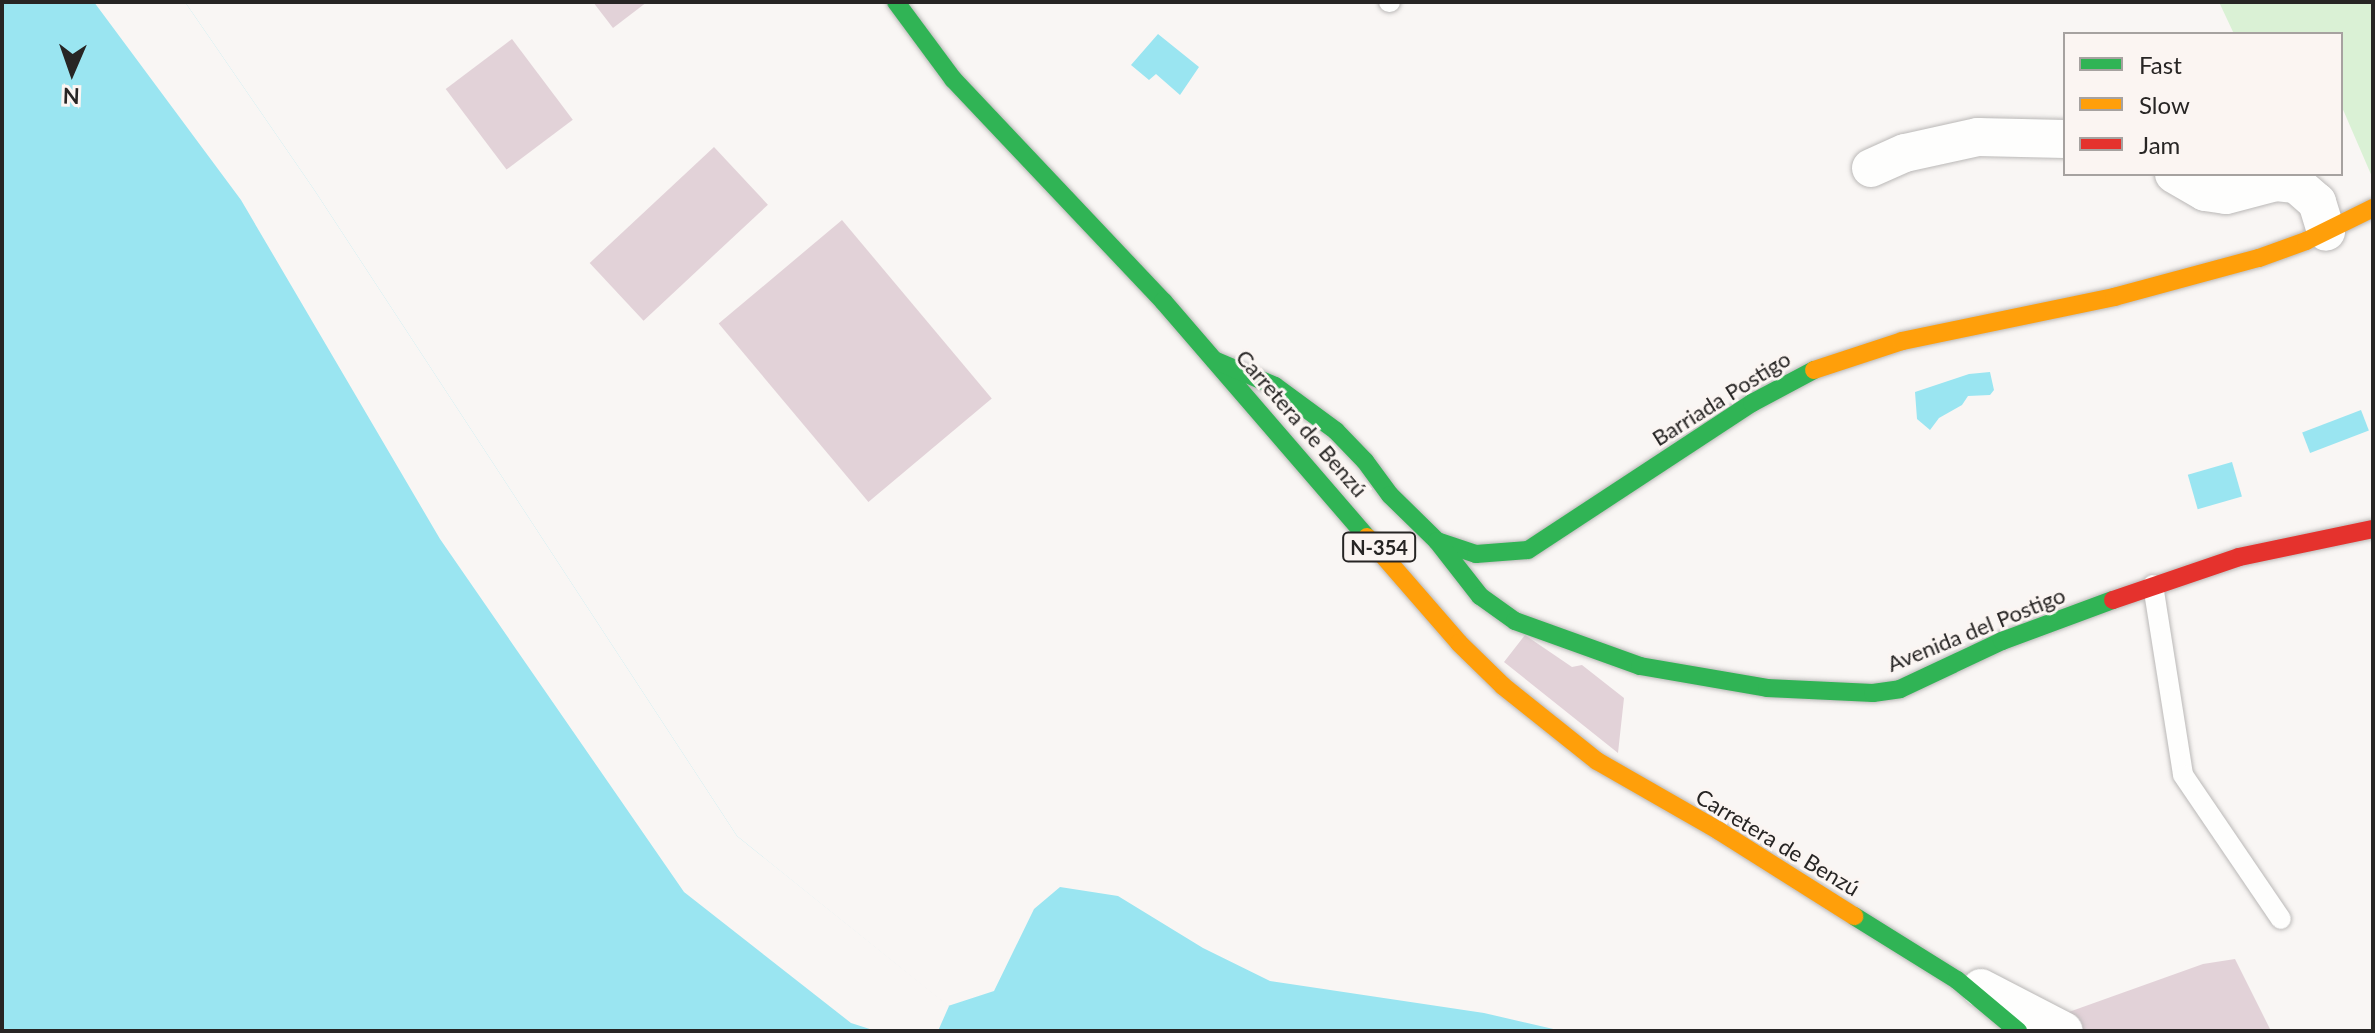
<!DOCTYPE html>
<html>
<head>
<meta charset="utf-8">
<style>
	body { margin:0 }
	#map { position:relative; width:2375px; height:1033px; overflow:hidden; background:#f9f6f4; font-family:Lato,sans-serif }
	div>[style] { position:absolute }
	[style*='--x'] { left:calc(var(--x)*1px); top:calc(var(--y)*1px); width:calc(var(--w)*1px); rotate:calc(var(--a)*1deg) }
	.green>* { inset:0; background:#daf1d5 }
	.water>* { inset:0; background:#9ae5f1; transform-origin:0 0 }
	.pier>* { inset:0; background:#f9f6f4 }
	.building>* { inset:0; background:#e2d2d8; transform-origin:0 0 }
	.roads { filter:drop-shadow(0 0 2px #bab8b7) drop-shadow(0 0 2px #bab8b7) }
	.lane>* { height:20px; margin:-10px; padding:0 10px; transform-origin:10px; border-radius:10px; background:#fefefd }
	.street>* { height:38px; margin:-19px; padding:0 19px; transform-origin:19px; border-radius:19px; background:#fefefd }
	.fast>* { height:18px; margin:-9px; padding:0 9px; transform-origin:9px; border-radius:9px; background:#30b455 }
	.slow>* { height:18px; margin:-9px; padding:0 9px; transform-origin:9px; border-radius:9px; background:#ff9f0a }
	.jam>* { height:18px; margin:-9px; padding:0 9px; transform-origin:9px; border-radius:9px; background:#e5322d }
	span { translate:-50% -50%; white-space:nowrap; text-align:center; line-height:1.15; -webkit-text-stroke:6px #fbf5f2; paint-order:stroke }
	.shield-label span { padding:2px 6px; background:#fbf5f2; border:2px solid; border-radius:6px; -webkit-text-stroke-width:0 }
	.shield-label { font-size:20px; color:#272524; font-weight:700 }
	.street-label { font-size:22px; color:#272524 }
	.frame { position:absolute; inset:0; border:4px solid #272524; pointer-events:none }
	.legend { position:absolute; left:2063px; top:32px; width:280px; height:144px; box-sizing:border-box; background:#fbf5f2; border:2px solid #a6a2a0; margin:0; padding:10px 14px; list-style:none; font-size:24px; color:#272524 }
	.legend li { display:flex; align-items:center; gap:16px; height:40px }
	.legend b { width:40px; border:2px solid #a6a2a0 }
	.north { position:absolute; left:32px; top:32px; width:80px; height:80px; -webkit-text-stroke:6px #fbf5f2; paint-order:stroke; rotate:182deg; font-size:22px; font-weight:700; line-height:32px; text-align:center; color:#272524 }
	.north::after { content:''; display:block; margin:auto; width:28px; height:36px; background:#272524; clip-path:polygon(50% 0,100% 100%,50% 72%,0 100%) }
</style>
</head>
<body>
<div id="map">
	<div class="green">
		<i style="clip-path:polygon(2219px 2px,2373px 2px,2373px 179px,2341px 105px,2341px 34px,2234px 34px)"></i>
	</div>
	<div class="water">
		<i style="clip-path:polygon(2px 2px,185px 2px,315px 191px,737px 836px,948px 1006px,994px 991px,1034px 909px,1060px 887px,1118px 896px,1203px 948px,1270px 981px,1484px 1013px,1562px 1031px,2px 1031px)"></i>
		<i style="clip-path:polygon(1158px 34px,1199px 67px,1180px 95px,1156px 74px,1149px 80px,1131px 65px)"></i>
		<i style="clip-path:polygon(1990px 372px,1994px 390px,1990px 395px,1968px 396px,1962px 405px,1939px 418px,1930px 430px,1917px 419px,1915px 392px,1969px 374px)"></i>
		<i style="left:2361px;top:410px;width:22px;height:63px;rotate:69deg"></i>
		<i style="left:2232px;top:462px;width:36px;height:46px;rotate:74deg"></i>
	</div>
	<div class="pier">
		<i style="clip-path:polygon(94px 2px,185px 2px,315px 191px,737px 836px,949px 1006px,938px 1031px,876px 1031px,851px 1023px,684px 892px,440px 539px,241px 200px)"></i>
	</div>
	<div class="building">
		<i style="clip-path:polygon(593px 2px,647px 2px,613px 28px)"></i>
		<i style="left:512px;top:39px;width:101px;height:83px;rotate:53deg"></i>
		<i style="left:714px;top:147px;width:79px;height:170px;rotate:47deg"></i>
		<i style="left:842px;top:220px;width:233px;height:161px;rotate:50deg"></i>
		<i style="clip-path:polygon(1525px 635px,1572px 667px,1582px 665px,1624px 698px,1618px 753px,1504px 662px)"></i>
		<i style="clip-path:polygon(2235px 959px,2271px 1031px,2085px 1031px,2066px 1013px,2203px 964px)"></i>
	</div>
	<div class="roads">
		<div class="lane">
			<i style="--x:1389;--y:2;--w:1;--a:0"></i>
			<i style="--x:2153;--y:585;--w:192;--a:81"></i>
			<i style="--x:2183;--y:775;--w:174;--a:55.8"></i>
		</div>
		<div class="street">
			<i style="--x:1871;--y:168;--w:37;--a:-24"></i>
			<i style="--x:1905;--y:153;--w:75;--a:-12.4"></i>
			<i style="--x:1978;--y:137;--w:87;--a:1.3"></i>
			<i style="--x:2174;--y:174;--w:36;--a:30"></i>
			<i style="--x:2205;--y:192;--w:21;--a:8"></i>
			<i style="--x:2226;--y:195;--w:52;--a:-14.6"></i>
			<i style="--x:2276;--y:182;--w:20;--a:6"></i>
			<i style="--x:2296;--y:184;--w:28;--a:41"></i>
			<i style="--x:2317;--y:202;--w:31;--a:73"></i>
			<i style="--x:1981;--y:988;--w:93;--a:27.4"></i>
		</div>
		<div class="fast">
			<i style="--x:896;--y:2;--w:96;--a:53.5"></i>
			<i style="--x:953;--y:79;--w:306;--a:46.6"></i>
			<i style="--x:1163;--y:301;--w:312;--a:49.2"></i>
			<i style="--x:1214;--y:360;--w:66;--a:23.1"></i>
			<i style="--x:1275;--y:386;--w:76;--a:36.4"></i>
			<i style="--x:1336;--y:431;--w:42;--a:46"></i>
			<i style="--x:1365;--y:461;--w:42;--a:53.7"></i>
			<i style="--x:1390;--y:495;--w:66;--a:44.4"></i>
			<i style="--x:1437;--y:541;--w:41;--a:18.4"></i>
			<i style="--x:1476;--y:554;--w:52;--a:-4.4"></i>
			<i style="--x:1528;--y:550;--w:268;--a:-33.3"></i>
			<i style="--x:1752;--y:403;--w:70;--a:-28"></i>
			<i style="--x:1437;--y:541;--w:70;--a:52"></i>
			<i style="--x:1480;--y:596;--w:43;--a:35.5"></i>
			<i style="--x:1515;--y:621;--w:133;--a:19.8"></i>
			<i style="--x:1640;--y:666;--w:129;--a:9.8"></i>
			<i style="--x:1767;--y:688;--w:106;--a:2.7"></i>
			<i style="--x:1873;--y:693;--w:27;--a:-8"></i>
			<i style="--x:1900;--y:689;--w:113;--a:-25.2"></i>
			<i style="--x:2002;--y:641;--w:118;--a:-20.3"></i>
			<i style="--x:1854;--y:916;--w:121;--a:31.9"></i>
			<i style="--x:1957;--y:980;--w:80;--a:39.9"></i>
		</div>
		<div class="slow">
			<i style="--x:1814;--y:370;--w:93;--a:-18.2"></i>
			<i style="--x:1902;--y:341;--w:217;--a:-11.7"></i>
			<i style="--x:2114;--y:297;--w:150;--a:-15.1"></i>
			<i style="--x:2259;--y:258;--w:50;--a:-19.9"></i>
			<i style="--x:2306;--y:241;--w:75;--a:-26.2"></i>
			<i style="--x:1367;--y:537;--w:140;--a:49"></i>
			<i style="--x:1459;--y:643;--w:62;--a:44.3"></i>
			<i style="--x:1503;--y:686;--w:120;--a:38.6"></i>
			<i style="--x:1597;--y:761;--w:141;--a:29.8"></i>
			<i style="--x:1719;--y:831;--w:160;--a:32.2"></i>
		</div>
		<div class="jam">
			<i style="--x:2113;--y:600;--w:133;--a:-18.8"></i>
			<i style="--x:2239;--y:557;--w:137;--a:-11.8"></i>
		</div>
	</div>
	<div class="shield-label">
		<span style="left:1379px;top:547px">N-354</span>
	</div>
	<div class="street-label">
		<span style="left:1721px;top:398px;rotate:-32deg">Barriada Postigo</span>
		<span style="left:1302px;top:423px;rotate:49deg">Carretera de Benzú</span>
		<span style="left:1976px;top:629px;rotate:-22deg">Avenida del Postigo</span>
		<span style="left:1778px;top:842px;rotate:31deg">Carretera de Benzú</span>
	</div>
	<div class="frame"></div>
	<ul class="legend">
	<li><b style="height:10px;background:#30b455"></b>Fast</li>
	<li><b style="height:10px;background:#ff9f0a"></b>Slow</li>
	<li><b style="height:10px;background:#e5322d"></b>Jam</li>
	</ul>
	<div class="north">N</div>
</div>
</body>
</html>
